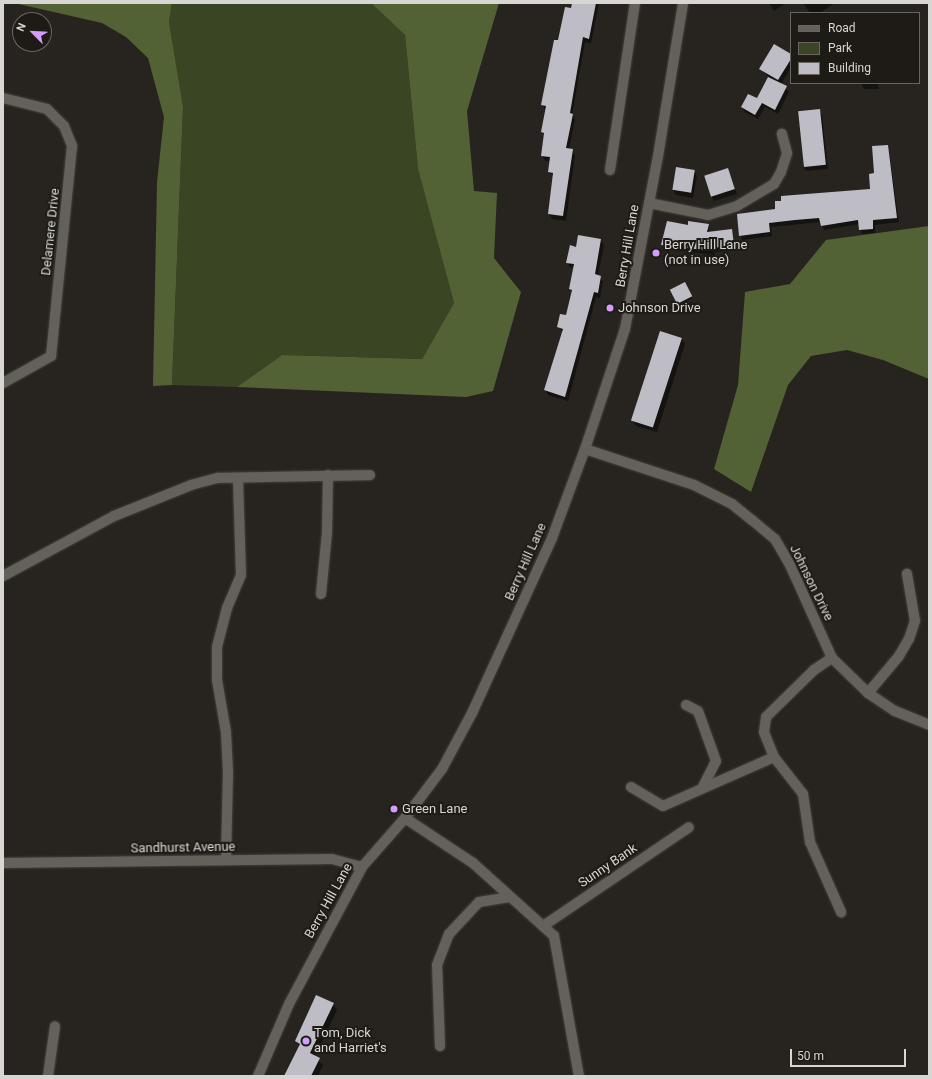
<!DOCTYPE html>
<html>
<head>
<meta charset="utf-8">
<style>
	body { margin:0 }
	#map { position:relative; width:932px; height:1079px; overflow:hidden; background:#27241f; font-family:Roboto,sans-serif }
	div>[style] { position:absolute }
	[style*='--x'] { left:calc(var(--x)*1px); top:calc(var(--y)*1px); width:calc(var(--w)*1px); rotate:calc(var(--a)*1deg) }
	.green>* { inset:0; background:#3a4523 }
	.forest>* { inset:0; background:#526234 }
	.shadow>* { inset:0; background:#0007; transform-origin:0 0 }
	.building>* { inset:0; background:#bebdc5; transform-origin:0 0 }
	.roads { filter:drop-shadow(0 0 1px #44423d) drop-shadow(0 0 1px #44423d) }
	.minor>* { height:10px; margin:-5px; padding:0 5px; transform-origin:5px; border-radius:5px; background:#64615a }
	.dots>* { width:11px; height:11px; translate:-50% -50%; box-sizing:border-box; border:2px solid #1e1b16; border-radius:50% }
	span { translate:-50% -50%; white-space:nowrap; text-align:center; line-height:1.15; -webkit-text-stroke:4px #1e1b16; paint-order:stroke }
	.street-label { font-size:13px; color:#d8d6d2 }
	.poi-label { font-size:13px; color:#d8d6d2 }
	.left { translate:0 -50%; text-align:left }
	.frame { position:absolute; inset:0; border:4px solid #d8d6d2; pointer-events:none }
	.legend { position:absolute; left:790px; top:12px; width:130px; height:72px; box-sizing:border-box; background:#1e1b16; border:1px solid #686661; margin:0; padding:5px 7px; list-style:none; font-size:12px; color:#d8d6d2 }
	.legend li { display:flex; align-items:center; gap:8px; height:20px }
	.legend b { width:20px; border:1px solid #686661 }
	.north { position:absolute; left:12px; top:12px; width:40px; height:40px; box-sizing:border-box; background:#1e1b16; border:1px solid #686661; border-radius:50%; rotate:294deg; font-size:11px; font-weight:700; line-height:16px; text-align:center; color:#d8d6d2 }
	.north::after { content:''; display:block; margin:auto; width:14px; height:18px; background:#d59cfb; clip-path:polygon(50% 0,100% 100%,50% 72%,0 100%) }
	.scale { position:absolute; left:790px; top:1049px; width:116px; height:18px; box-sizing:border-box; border:2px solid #d8d6d2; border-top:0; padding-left:5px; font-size:12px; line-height:14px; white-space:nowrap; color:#d8d6d2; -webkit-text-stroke:3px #1e1b16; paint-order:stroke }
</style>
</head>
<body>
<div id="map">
	<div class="green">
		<i style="clip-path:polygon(172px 3px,371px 3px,405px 35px,418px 169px,454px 303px,422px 359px,282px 355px,237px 387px,172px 385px,183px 108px,169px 22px)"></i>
	</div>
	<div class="forest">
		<i style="clip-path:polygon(14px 3px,172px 3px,169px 22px,183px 107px,172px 385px,153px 386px,157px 182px,164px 117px,148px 58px,126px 37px,102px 23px)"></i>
		<i style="clip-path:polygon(371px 3px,499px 3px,467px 111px,474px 191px,497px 193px,494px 258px,521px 292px,493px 391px,466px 397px,237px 387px,282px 355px,422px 359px,454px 303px,418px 169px,405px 35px)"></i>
		<i style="clip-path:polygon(929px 226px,929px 379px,883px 360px,847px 350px,811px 356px,788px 385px,751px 492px,714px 469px,738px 385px,745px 292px,790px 284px,826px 240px)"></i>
	</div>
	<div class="shadow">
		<i style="clip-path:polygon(573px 3px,599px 3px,591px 43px,585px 42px,572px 115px,575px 119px,569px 150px,575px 155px,566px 221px,552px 219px,549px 214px,554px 177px,549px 172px,550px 161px,545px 161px,542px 156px,545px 110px,543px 105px,559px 41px)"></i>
		<i style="clip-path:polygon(769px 3px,786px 3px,774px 11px)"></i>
		<i style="clip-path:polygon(803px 3px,835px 3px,820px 13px,810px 13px)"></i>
		<i style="clip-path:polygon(791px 55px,791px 68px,781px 84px,789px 92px,778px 114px,765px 107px,758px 119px,745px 112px,742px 107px,757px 100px,769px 77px,760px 69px)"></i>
		<i style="clip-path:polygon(861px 83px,878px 83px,879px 89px,864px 89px)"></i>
		<i style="clip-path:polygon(819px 110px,822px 115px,828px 169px,806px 171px,803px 166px)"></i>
		<i style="clip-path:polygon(888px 146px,899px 222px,875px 225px,875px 233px,862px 234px,859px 224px,824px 230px,821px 222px,771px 227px,772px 236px,742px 240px,740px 235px,777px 210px,871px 190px)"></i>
		<i style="clip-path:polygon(727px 169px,737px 194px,714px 201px,711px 196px)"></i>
		<i style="clip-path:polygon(694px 171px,697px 176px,693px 198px,676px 195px,673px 190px)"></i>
		<i style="clip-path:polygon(708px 225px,710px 233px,731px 230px,736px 250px,715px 252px,714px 255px,665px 249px,662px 245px,688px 227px)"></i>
		<i style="clip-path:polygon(601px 240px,604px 245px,598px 276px,603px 281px,600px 298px,596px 297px,568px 401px,548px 395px,545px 390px,563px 332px,558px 327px,567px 316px,572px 293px,570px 289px,574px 268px,570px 267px,567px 263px,577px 248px)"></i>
		<i style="left:685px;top:283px;width:17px;height:15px;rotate:65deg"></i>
		<i style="clip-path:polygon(661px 332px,682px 339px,685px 344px,657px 432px,636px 426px,633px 421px)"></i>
		<i style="clip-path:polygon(333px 1004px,337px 1010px,315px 1057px,323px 1065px,318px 1076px,286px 1076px,300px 1047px,296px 1041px)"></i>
	</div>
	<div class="building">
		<i style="clip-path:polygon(572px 3px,596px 3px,589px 39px,583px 37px,570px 113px,573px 114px,566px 148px,573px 149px,563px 216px,548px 214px,553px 173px,548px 172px,550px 157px,541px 156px,544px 133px,541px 132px,546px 106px,541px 105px,554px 40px,558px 40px,565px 7px,571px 8px)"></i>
		<i style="clip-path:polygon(774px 44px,791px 54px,791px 59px,778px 80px,759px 69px)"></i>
		<i style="clip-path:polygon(768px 77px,787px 86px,775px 110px,762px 103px,755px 115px,741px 107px,748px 94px,757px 98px)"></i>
		<i style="left:820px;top:109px;width:56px;height:22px;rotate:84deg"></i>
		<i style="clip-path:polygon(888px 145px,897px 218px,873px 220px,873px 229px,859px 230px,858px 220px,821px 226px,819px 218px,795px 220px,769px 223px,770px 232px,739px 236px,737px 214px,775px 209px,775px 201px,781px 201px,781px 196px,870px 189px,869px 174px,874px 173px,872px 146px)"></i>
		<i style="left:676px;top:167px;width:19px;height:23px;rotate:9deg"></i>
		<i style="left:728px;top:168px;width:22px;height:25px;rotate:72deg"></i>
		<i style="clip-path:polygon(667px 221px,688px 225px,688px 221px,709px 224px,707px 232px,732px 229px,734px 245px,713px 248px,712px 251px,661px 245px)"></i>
		<i style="clip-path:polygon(578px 235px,601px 239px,595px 274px,601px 276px,598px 293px,594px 292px,565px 397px,544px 390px,563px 329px,557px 327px,560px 314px,566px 315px,572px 290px,569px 289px,574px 264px,566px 263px,570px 245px,576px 247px)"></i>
		<i style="left:685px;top:282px;width:16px;height:17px;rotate:63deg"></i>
		<i style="left:660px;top:331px;width:23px;height:94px;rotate:18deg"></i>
		<i style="clip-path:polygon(316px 995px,334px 1003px,310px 1053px,320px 1058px,311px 1076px,284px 1076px,300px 1044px,295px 1041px)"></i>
	</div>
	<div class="roads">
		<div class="minor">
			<i style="--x:3;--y:98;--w:45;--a:14"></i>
			<i style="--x:47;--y:109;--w:24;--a:45"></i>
			<i style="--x:64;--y:126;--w:22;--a:68"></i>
			<i style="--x:72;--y:146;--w:211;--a:95.7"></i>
			<i style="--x:51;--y:356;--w:55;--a:150.6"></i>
			<i style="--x:610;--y:170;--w:169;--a:-81.5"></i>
			<i style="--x:649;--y:203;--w:60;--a:11.5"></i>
			<i style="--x:708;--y:215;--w:30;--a:-17"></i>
			<i style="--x:737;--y:206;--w:43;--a:-30.7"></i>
			<i style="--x:774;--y:184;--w:14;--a:-60"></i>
			<i style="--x:781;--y:172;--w:20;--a:-72"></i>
			<i style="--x:787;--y:153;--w:20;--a:-105"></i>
			<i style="--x:585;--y:449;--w:115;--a:18.3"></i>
			<i style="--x:694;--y:485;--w:42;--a:26.6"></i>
			<i style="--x:732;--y:504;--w:26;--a:39"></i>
			<i style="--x:752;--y:520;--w:30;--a:40"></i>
			<i style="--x:775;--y:539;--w:30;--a:60"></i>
			<i style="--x:790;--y:565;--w:102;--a:65.7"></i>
			<i style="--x:832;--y:658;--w:50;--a:44.2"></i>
			<i style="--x:868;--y:693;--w:32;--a:34"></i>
			<i style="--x:895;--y:711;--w:37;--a:22"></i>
			<i style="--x:3;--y:576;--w:126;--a:-28.4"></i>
			<i style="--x:114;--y:516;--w:83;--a:-21.9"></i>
			<i style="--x:191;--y:485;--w:28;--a:-15"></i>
			<i style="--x:218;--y:478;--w:152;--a:-1.1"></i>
			<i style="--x:321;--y:594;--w:61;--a:-84.4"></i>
			<i style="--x:327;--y:533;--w:58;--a:-89"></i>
			<i style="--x:868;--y:693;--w:48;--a:-50"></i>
			<i style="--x:899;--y:656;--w:20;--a:-60"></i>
			<i style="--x:909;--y:639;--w:19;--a:-72"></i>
			<i style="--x:915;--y:621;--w:48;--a:-99.7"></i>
			<i style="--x:686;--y:705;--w:13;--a:27"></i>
			<i style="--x:698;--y:711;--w:53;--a:70.2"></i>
			<i style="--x:716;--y:761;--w:30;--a:117"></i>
			<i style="--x:774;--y:757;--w:47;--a:51.9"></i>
			<i style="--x:803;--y:794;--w:49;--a:81.7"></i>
			<i style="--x:810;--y:842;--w:77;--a:66.1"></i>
			<i style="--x:631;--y:787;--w:37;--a:31"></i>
			<i style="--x:663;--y:806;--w:121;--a:-23.8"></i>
			<i style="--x:774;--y:757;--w:27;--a:-112"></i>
			<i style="--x:764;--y:732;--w:15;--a:-82"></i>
			<i style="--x:766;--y:717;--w:67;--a:-44.4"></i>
			<i style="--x:814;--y:670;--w:22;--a:-34"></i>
			<i style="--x:405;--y:818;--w:82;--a:33.5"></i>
			<i style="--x:473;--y:863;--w:109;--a:42"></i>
			<i style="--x:554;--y:936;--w:142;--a:79.9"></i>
			<i style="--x:226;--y:860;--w:88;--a:-88.7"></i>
			<i style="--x:228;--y:772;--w:40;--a:-92.9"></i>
			<i style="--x:226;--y:732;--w:53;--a:-99.8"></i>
			<i style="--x:217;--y:680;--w:33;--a:-90"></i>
			<i style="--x:217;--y:647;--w:40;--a:-75.6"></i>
			<i style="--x:227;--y:608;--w:36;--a:-67"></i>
			<i style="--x:241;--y:575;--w:97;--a:-91.8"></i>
			<i style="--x:3;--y:863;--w:329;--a:-0.7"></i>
			<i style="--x:332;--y:859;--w:31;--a:15"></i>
			<i style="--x:543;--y:926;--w:176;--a:-34.1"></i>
			<i style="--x:440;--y:1046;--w:81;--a:-92.1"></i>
			<i style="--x:437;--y:965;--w:33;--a:-69"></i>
			<i style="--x:449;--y:934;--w:44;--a:-46.8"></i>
			<i style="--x:479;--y:902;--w:31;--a:-9"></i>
			<i style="--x:48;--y:1076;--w:50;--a:-82"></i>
			<i style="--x:258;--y:1076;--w:78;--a:-66.7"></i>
			<i style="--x:289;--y:1004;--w:155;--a:-61.9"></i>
			<i style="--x:362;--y:867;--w:65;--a:-48.7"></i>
			<i style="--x:405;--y:818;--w:61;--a:-52.9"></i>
			<i style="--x:442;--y:769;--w:64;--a:-61.8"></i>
			<i style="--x:472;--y:713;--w:192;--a:-65.4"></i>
			<i style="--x:552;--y:538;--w:95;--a:-69.7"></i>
			<i style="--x:585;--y:449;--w:126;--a:-71.6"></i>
			<i style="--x:625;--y:329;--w:182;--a:-79.2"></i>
			<i style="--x:659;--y:150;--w:149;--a:-80.7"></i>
		</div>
	</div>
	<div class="dots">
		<i style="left:656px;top:253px;background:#d59cfb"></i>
		<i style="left:610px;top:308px;background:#d59cfb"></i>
		<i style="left:394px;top:809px;background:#d59cfb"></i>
		<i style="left:306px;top:1041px;background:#d59cfb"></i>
	</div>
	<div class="street-label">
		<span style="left:51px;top:232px;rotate:-84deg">Delamere Drive</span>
		<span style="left:628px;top:246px;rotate:-80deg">Berry Hill Lane</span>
		<span style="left:526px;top:562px;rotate:-66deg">Berry Hill Lane</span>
		<span style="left:811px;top:583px;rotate:64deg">Johnson Drive</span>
		<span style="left:183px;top:848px;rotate:-1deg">Sandhurst Avenue</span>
		<span style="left:608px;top:866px;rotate:-34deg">Sunny Bank</span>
		<span style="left:329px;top:901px;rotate:-61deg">Berry Hill Lane</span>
	</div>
	<div class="poi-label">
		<span class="left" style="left:664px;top:253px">Berry Hill Lane<br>(not in use)</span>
		<span class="left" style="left:618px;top:308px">Johnson Drive</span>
		<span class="left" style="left:402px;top:809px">Green Lane</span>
		<span class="left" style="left:314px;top:1041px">Tom, Dick<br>and Harriet's</span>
	</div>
	<div class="frame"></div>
	<ul class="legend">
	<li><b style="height:5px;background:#64615a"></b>Road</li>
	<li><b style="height:11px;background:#3a4523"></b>Park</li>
	<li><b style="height:11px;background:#bebdc5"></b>Building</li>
	</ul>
	<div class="north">N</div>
	<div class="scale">50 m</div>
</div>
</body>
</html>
